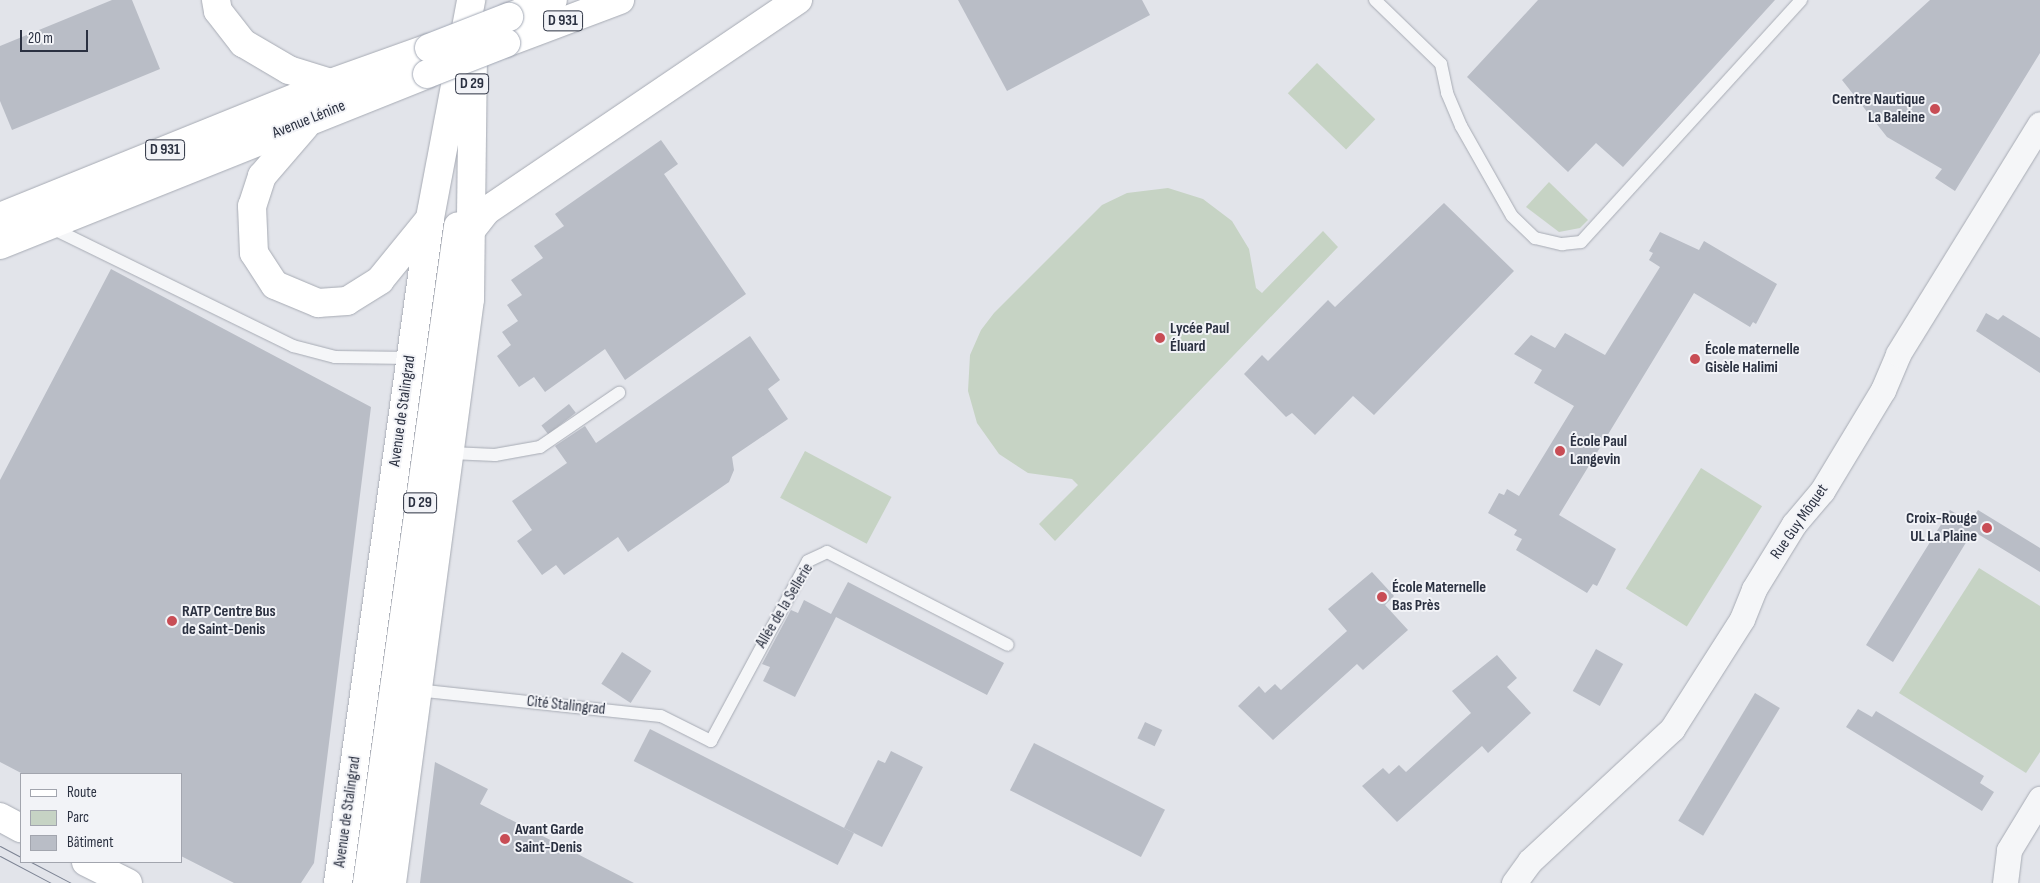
<!DOCTYPE html>
<html>
<head>
<meta charset="utf-8">
<style>
	body { margin:0 }
	#map { position:relative; width:2040px; height:883px; overflow:hidden; background:#e2e4ea; font-family:"Sofia Sans Condensed",sans-serif }
	div>[style] { position:absolute }
	[style*='--x'] { left:calc(var(--x)*1px); top:calc(var(--y)*1px); width:calc(var(--w)*1px); rotate:calc(var(--a)*1deg) }
	.green>* { inset:0; background:#c6d3c4; transform-origin:0 0 }
	.building>* { inset:0; background:#b9bdc6; transform-origin:0 0 }
	.roads { filter:drop-shadow(0 0 1px #a7abb4) drop-shadow(0 0 1px #a7abb4) }
	.lane>* { height:12px; margin:-6px; padding:0 6px; transform-origin:6px; border-radius:6px; background:#f5f6f8 }
	.street>* { height:25px; margin:-12.5px; padding:0 12.5px; transform-origin:12.5px; border-radius:12.5px; background:#f5f6f8 }
	.secondary>* { height:28px; margin:-14px; padding:0 14px; transform-origin:14px; border-radius:14px; background:#fff }
	.primary>* { height:28px; margin:-14px; padding:0 14px; transform-origin:14px; border-radius:14px; background:#fff }
	.tram>* { height:1px; margin:-0.5px; padding:0 0.5px; transform-origin:0.5px; border-radius:0.5px; background:#7c8393 }
	.bridges { filter:drop-shadow(0 0 1px #a2a8b5) drop-shadow(0 0 1px #a2a8b5) }
	.primary-bridge>* { height:28px; margin:-14px; padding:0 14px; transform-origin:14px; border-radius:14px; background:#fff }
	.dots>* { width:14px; height:14px; translate:-50% -50%; box-sizing:border-box; border:2px solid #f2f3f7; border-radius:50% }
	span { translate:-50% -50%; white-space:nowrap; text-align:center; line-height:1.15; -webkit-text-stroke:4px #f2f3f7; paint-order:stroke }
	.shield-label span { padding:1px 4px; background:#f2f3f7; border:1px solid; border-radius:4px; -webkit-text-stroke-width:0 }
	.shield-label { font-size:15px; color:#2b3141; font-weight:700 }
	.poi-label { font-size:16px; color:#2b3141; font-weight:700 }
	.right { translate:-100% -50%; text-align:right }
	.left { translate:0 -50%; text-align:left }
	.street-label { font-size:16px; color:#2b3141 }
	.legend { position:absolute; left:20px; top:773px; width:162px; height:90px; box-sizing:border-box; background:#f2f3f7; border:1px solid #a2a5ae; margin:0; padding:6px 9px; list-style:none; font-size:15px; color:#2b3141 }
	.legend li { display:flex; align-items:center; gap:10px; height:25px }
	.legend b { width:25px; border:1px solid #a2a5ae }
	.scale { position:absolute; left:20px; top:30px; width:68px; height:22px; box-sizing:border-box; border:2px solid #2b3141; border-top:0; padding-left:6px; font-size:15px; line-height:18px; white-space:nowrap; color:#2b3141; -webkit-text-stroke:4px #f2f3f7; paint-order:stroke }
</style>
</head>
<body>
<div id="map">
	<div class="green">
		<i style="left:1317px;top:63px;width:81px;height:42px;rotate:44deg"></i>
		<i style="clip-path:polygon(1549px 182px,1588px 220px,1580px 228px,1559px 232px,1526px 207px)"></i>
		<i style="clip-path:polygon(1168px 188px,1203px 199px,1232px 221px,1249px 249px,1256px 288px,1262px 293px,1323px 231px,1338px 247px,1055px 541px,1039px 524px,1078px 485px,1072px 479px,1028px 473px,999px 454px,977px 423px,968px 391px,970px 355px,981px 330px,994px 313px,1102px 205px,1127px 193px)"></i>
		<i style="left:805px;top:451px;width:98px;height:53px;rotate:28deg"></i>
		<i style="left:1701px;top:468px;width:72px;height:142px;rotate:32deg"></i>
		<i style="clip-path:polygon(1979px 568px,2040px 606px,2040px 752px,2026px 773px,1899px 693px)"></i>
	</div>
	<div class="building">
		<i style="clip-path:polygon(112px 0,132px 0,160px 69px,12px 130px,0 101px,0 46px)"></i>
		<i style="clip-path:polygon(958px 0,1142px 0,1150px 15px,1007px 91px)"></i>
		<i style="clip-path:polygon(1538px 0,1775px 0,1623px 167px,1596px 143px,1568px 172px,1467px 77px)"></i>
		<i style="clip-path:polygon(1930px 0,2040px 0,2040px 53px,1955px 191px,1935px 178px,1942px 169px,1887px 137px,1842px 80px)"></i>
		<i style="clip-path:polygon(661px 140px,678px 164px,664px 174px,746px 294px,625px 380px,605px 349px,545px 392px,534px 377px,519px 387px,497px 356px,511px 345px,502px 332px,518px 321px,507px 305px,522px 295px,511px 280px,543px 258px,534px 246px,564px 226px,555px 214px)"></i>
		<i style="clip-path:polygon(1444px 203px,1514px 271px,1374px 415px,1353px 396px,1315px 435px,1292px 413px,1286px 417px,1244px 374px,1262px 355px,1268px 361px,1328px 300px,1335px 307px)"></i>
		<i style="clip-path:polygon(1660px 232px,1699px 250px,1704px 241px,1777px 284px,1756px 324px,1753px 322px,1750px 327px,1694px 293px,1559px 515px,1616px 549px,1597px 586px,1593px 584px,1587px 593px,1516px 550px,1522px 539px,1514px 535px,1517px 530px,1488px 513px,1499px 493px,1504px 495px,1507px 489px,1519px 496px,1574px 406px,1534px 383px,1542px 370px,1514px 354px,1531px 335px,1555px 348px,1565px 333px,1605px 355px,1660px 267px,1649px 260px,1653px 253px,1649px 251px)"></i>
		<i style="clip-path:polygon(111px 269px,371px 407px,314px 863px,301px 883px,234px 883px,181px 856px,181px 774px,23px 774px,0 762px,0 480px)"></i>
		<i style="clip-path:polygon(1986px 313px,1998px 320px,2003px 315px,2040px 338px,2040px 373px,1976px 331px)"></i>
		<i style="clip-path:polygon(750px 336px,780px 380px,768px 389px,788px 419px,732px 457px,734px 470px,729px 482px,628px 552px,618px 537px,564px 575px,556px 565px,542px 575px,517px 541px,532px 530px,512px 501px,567px 463px,555px 446px,585px 426px,596px 443px)"></i>
		<i style="left:569px;top:404px;width:11px;height:35px;rotate:52deg"></i>
		<i style="clip-path:polygon(1950px 510px,1970px 522px,1978px 510px,2040px 548px,2040px 572px,1973px 531px,1893px 662px,1866px 645px)"></i>
		<i style="clip-path:polygon(1372px 572px,1394px 596px,1385px 605px,1408px 630px,1363px 670px,1357px 664px,1273px 740px,1238px 706px,1259px 686px,1265px 693px,1275px 684px,1281px 690px,1347px 631px,1328px 609px)"></i>
		<i style="clip-path:polygon(848px 582px,1004px 663px,987px 695px,836px 617px,795px 697px,763px 681px,770px 667px,762px 664px,791px 610px,798px 613px,804px 600px,831px 614px)"></i>
		<i style="left:1596px;top:649px;width:31px;height:48px;rotate:29deg"></i>
		<i style="left:622px;top:652px;width:35px;height:38px;rotate:33deg"></i>
		<i style="clip-path:polygon(1497px 655px,1517px 678px,1507px 687px,1531px 713px,1488px 753px,1482px 746px,1397px 822px,1362px 786px,1383px 768px,1389px 774px,1399px 765px,1406px 772px,1471px 713px,1452px 691px)"></i>
		<i style="left:1755px;top:693px;width:29px;height:149px;rotate:31deg"></i>
		<i style="clip-path:polygon(1858px 709px,1872px 717px,1876px 711px,1984px 776px,1980px 783px,1994px 792px,1982px 811px,1846px 727px)"></i>
		<i style="left:1145px;top:722px;width:19px;height:18px;rotate:25deg"></i>
		<i style="left:650px;top:729px;width:229px;height:36px;rotate:27deg"></i>
		<i style="left:1034px;top:743px;width:147px;height:53px;rotate:27deg"></i>
		<i style="clip-path:polygon(891px 751px,923px 767px,882px 847px,844px 828px,878px 760px,885px 763px)"></i>
		<i style="clip-path:polygon(435px 762px,488px 789px,480px 804px,634px 883px,420px 883px)"></i>
	</div>
	<div class="roads">
		<div class="lane">
			<i style="--x:1375;--y:0;--w:92;--a:44.1"></i>
			<i style="--x:1441;--y:64;--w:30;--a:78"></i>
			<i style="--x:1447;--y:93;--w:36;--a:67"></i>
			<i style="--x:1461;--y:126;--w:103;--a:60.5"></i>
			<i style="--x:1512;--y:216;--w:32;--a:44"></i>
			<i style="--x:1535;--y:238;--w:28;--a:13"></i>
			<i style="--x:1562;--y:244;--w:19;--a:-6"></i>
			<i style="--x:1581;--y:242;--w:327;--a:-47.7"></i>
			<i style="--x:50;--y:227;--w:271;--a:26.1"></i>
			<i style="--x:293;--y:346;--w:43;--a:14.7"></i>
			<i style="--x:335;--y:357;--w:76;--a:0.8"></i>
			<i style="--x:451;--y:453;--w:44;--a:2.6"></i>
			<i style="--x:495;--y:455;--w:46;--a:-10.1"></i>
			<i style="--x:540;--y:447;--w:96;--a:-34.4"></i>
			<i style="--x:416;--y:690;--w:246;--a:6.1"></i>
			<i style="--x:661;--y:716;--w:56;--a:26.6"></i>
			<i style="--x:711;--y:741;--w:204;--a:-61.7"></i>
			<i style="--x:808;--y:561;--w:21;--a:-25"></i>
			<i style="--x:827;--y:552;--w:203;--a:27.2"></i>
		</div>
		<div class="street">
			<i style="--x:1514;--y:883;--w:27;--a:-54"></i>
			<i style="--x:1530;--y:861;--w:194;--a:-42.9"></i>
			<i style="--x:1672;--y:729;--w:130;--a:-57.5"></i>
			<i style="--x:1742;--y:619;--w:32;--a:-68"></i>
			<i style="--x:1754;--y:589;--w:76;--a:-58.4"></i>
			<i style="--x:1794;--y:524;--w:43;--a:-49.7"></i>
			<i style="--x:1822;--y:491;--w:118;--a:-58.9"></i>
			<i style="--x:1883;--y:390;--w:39;--a:-67"></i>
			<i style="--x:1898;--y:354;--w:270;--a:-58.3"></i>
			<i style="--x:2005;--y:883;--w:33;--a:-83"></i>
			<i style="--x:2009;--y:850;--w:60;--a:-58.7"></i>
		</div>
		<div class="secondary">
			<i style="--x:0;--y:817;--w:24;--a:28"></i>
			<i style="--x:86;--y:862;--w:47;--a:26.6"></i>
		</div>
		<div class="primary">
			<i style="--x:216;--y:0;--w:11;--a:80"></i>
			<i style="--x:218;--y:11;--w:41;--a:52"></i>
			<i style="--x:243;--y:43;--w:53;--a:30.4"></i>
			<i style="--x:289;--y:70;--w:44;--a:17.2"></i>
			<i style="--x:509;--y:17;--w:47;--a:-21.1"></i>
			<i style="--x:506;--y:43;--w:122;--a:-20.7"></i>
			<i style="--x:305;--y:126;--w:66;--a:130.7"></i>
			<i style="--x:262;--y:176;--w:32;--a:108"></i>
			<i style="--x:252;--y:206;--w:47;--a:87.6"></i>
			<i style="--x:254;--y:253;--w:38;--a:57"></i>
			<i style="--x:275;--y:285;--w:47;--a:22.7"></i>
			<i style="--x:318;--y:303;--w:29;--a:-4"></i>
			<i style="--x:347;--y:301;--w:39;--a:-32"></i>
			<i style="--x:380;--y:280;--w:77;--a:-50.8"></i>
			<i style="--x:0;--y:217;--w:357;--a:-22"></i>
			<i style="--x:331;--y:83;--w:104;--a:-19.7"></i>
			<i style="--x:469;--y:233;--w:28;--a:-52"></i>
			<i style="--x:486;--y:211;--w:377;--a:-34.1"></i>
			<i style="--x:0;--y:245;--w:460;--a:-21.8"></i>
			<i style="--x:338;--y:883;--w:671;--a:-82.12"></i>
			<i style="--x:430;--y:218;--w:222;--a:-79.3"></i>
			<i style="--x:367;--y:883;--w:663;--a:-82.11"></i>
			<i style="--x:392;--y:883;--w:589;--a:-82.39"></i>
			<i style="--x:470;--y:299;--w:237;--a:-89.3"></i>
		</div>
	</div>
	<div class="tram">
		<i style="--x:0;--y:846;--w:24;--a:28"></i>
		<i style="--x:0;--y:856;--w:58;--a:27.9"></i>
		<i style="--x:31;--y:862;--w:45;--a:27.7"></i>
	</div>
	<div class="bridges">
		<div class="primary-bridge">
			<i style="--x:429;--y:48;--w:86;--a:-21.2"></i>
			<i style="--x:427;--y:74;--w:85;--a:-21.4"></i>
		</div>
	</div>
	<div class="dots">
		<i style="left:1935px;top:109px;background:#c84d55"></i>
		<i style="left:1160px;top:338px;background:#c84d55"></i>
		<i style="left:1695px;top:359px;background:#c84d55"></i>
		<i style="left:1560px;top:451px;background:#c84d55"></i>
		<i style="left:1987px;top:528px;background:#c84d55"></i>
		<i style="left:1382px;top:597px;background:#c84d55"></i>
		<i style="left:172px;top:621px;background:#c84d55"></i>
		<i style="left:505px;top:839px;background:#c84d55"></i>
	</div>
	<div class="shield-label">
		<span style="left:563px;top:21px">D 931</span>
		<span style="left:472px;top:84px">D 29</span>
		<span style="left:165px;top:150px">D 931</span>
		<span style="left:420px;top:503px">D 29</span>
	</div>
	<div class="poi-label">
		<span class="right" style="left:1925px;top:109px">Centre Nautique<br>La Baleine</span>
		<span class="left" style="left:1170px;top:338px">Lycée Paul<br>Éluard</span>
		<span class="left" style="left:1705px;top:359px">École maternelle<br>Gisèle Halimi</span>
		<span class="left" style="left:1570px;top:451px">École Paul<br>Langevin</span>
		<span class="right" style="left:1977px;top:528px">Croix-Rouge<br>UL La Plaine</span>
		<span class="left" style="left:1392px;top:597px">École Maternelle<br>Bas Près</span>
		<span class="left" style="left:182px;top:621px">RATP Centre Bus<br>de Saint-Denis</span>
		<span class="left" style="left:515px;top:839px">Avant Garde<br>Saint-Denis</span>
	</div>
	<div class="street-label">
		<span style="left:309px;top:120px;rotate:-22deg">Avenue Lénine</span>
		<span style="left:403px;top:411px;rotate:-82deg">Avenue de Stalingrad</span>
		<span style="left:1800px;top:522px;rotate:-55deg">Rue Guy Môquet</span>
		<span style="left:785px;top:606px;rotate:-59deg">Allée de la Sellerie</span>
		<span style="left:566px;top:706px;rotate:6deg">Cité Stalingrad</span>
		<span style="left:348px;top:812px;rotate:-82deg">Avenue de Stalingrad</span>
	</div>
	<ul class="legend">
	<li><b style="height:6px;background:#fff"></b>Route</li>
	<li><b style="height:14px;background:#c6d3c4"></b>Parc</li>
	<li><b style="height:14px;background:#b9bdc6"></b>Bâtiment</li>
	</ul>
	<div class="scale">20 m</div>
</div>
</body>
</html>
